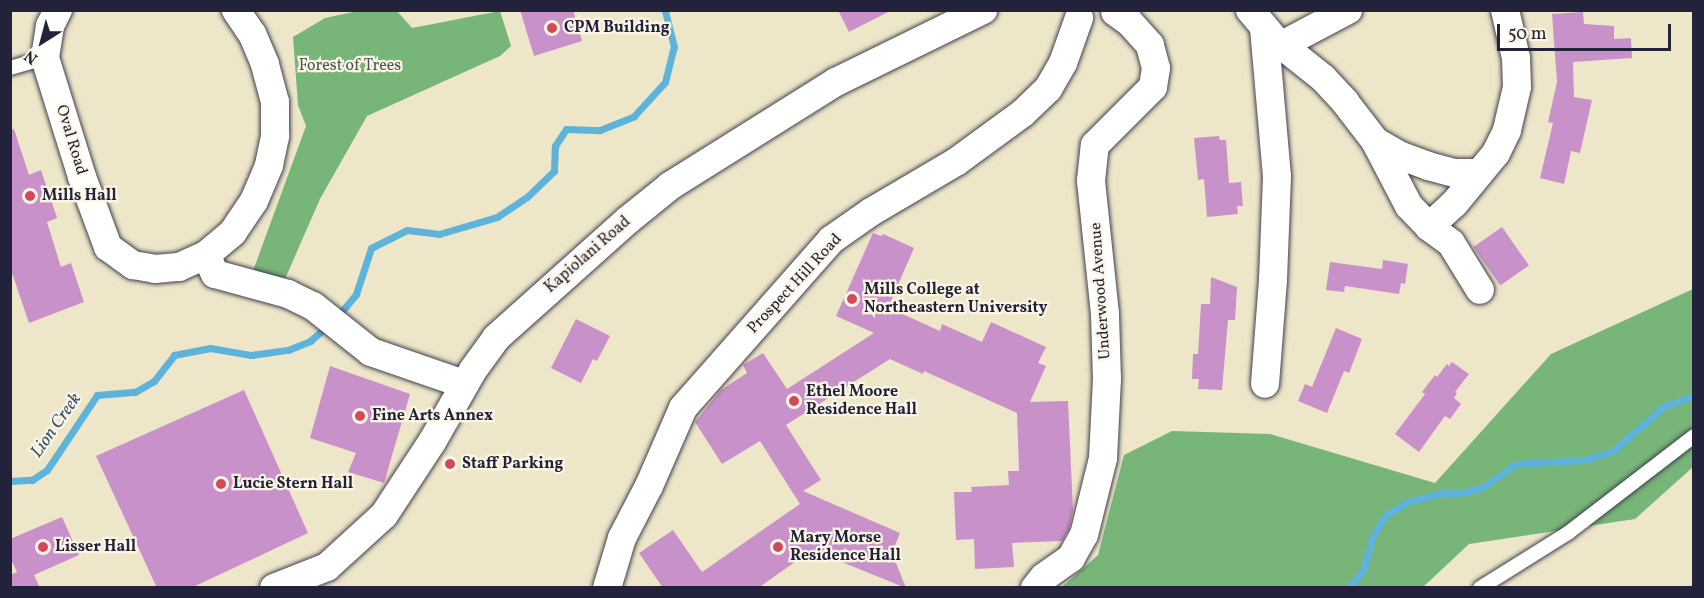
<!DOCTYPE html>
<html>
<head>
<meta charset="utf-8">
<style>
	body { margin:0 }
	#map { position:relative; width:1704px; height:598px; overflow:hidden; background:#ede6c8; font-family:Vollkorn,serif }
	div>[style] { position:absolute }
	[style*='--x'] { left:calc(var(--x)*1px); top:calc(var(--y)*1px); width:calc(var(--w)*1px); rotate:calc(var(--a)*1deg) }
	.forest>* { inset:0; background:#77b678 }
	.stream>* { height:7px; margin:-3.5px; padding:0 3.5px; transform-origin:3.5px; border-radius:3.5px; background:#5eb3da }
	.building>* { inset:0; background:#c991ca; transform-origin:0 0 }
	.roads { filter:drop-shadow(0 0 2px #403f50) drop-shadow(0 0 2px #403f50) }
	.service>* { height:14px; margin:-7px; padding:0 7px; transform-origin:7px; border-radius:7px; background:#fff }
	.minor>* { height:28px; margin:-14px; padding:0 14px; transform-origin:14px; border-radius:14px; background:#fff }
	.dots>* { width:16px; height:16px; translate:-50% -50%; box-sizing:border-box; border:3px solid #fcf5e5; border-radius:50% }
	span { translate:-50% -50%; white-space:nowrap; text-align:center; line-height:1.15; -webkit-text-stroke:4.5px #fcf5e5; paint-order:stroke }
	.poi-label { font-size:16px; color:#22223b; font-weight:700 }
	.left { translate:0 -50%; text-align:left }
	.park-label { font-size:16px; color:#445853 }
	.street-label { font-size:16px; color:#22223b }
	.water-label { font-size:18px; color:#375573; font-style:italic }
	.frame { position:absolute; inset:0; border:12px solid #22223b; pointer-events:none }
	.north { position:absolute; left:12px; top:12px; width:60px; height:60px; -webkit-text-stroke:4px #fcf5e5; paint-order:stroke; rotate:216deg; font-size:16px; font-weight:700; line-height:24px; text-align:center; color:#22223b }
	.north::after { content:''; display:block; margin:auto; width:21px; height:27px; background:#22223b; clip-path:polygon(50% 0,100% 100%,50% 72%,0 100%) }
	.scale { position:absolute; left:1497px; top:24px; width:174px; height:27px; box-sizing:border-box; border:3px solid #22223b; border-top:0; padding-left:8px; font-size:18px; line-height:21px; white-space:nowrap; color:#22223b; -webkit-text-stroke:4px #fcf5e5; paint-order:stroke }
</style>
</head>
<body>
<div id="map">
	<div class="forest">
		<i style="clip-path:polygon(358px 11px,397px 11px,412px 28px,500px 11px,511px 46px,500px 56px,367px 116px,320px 199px,285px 279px,253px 271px,306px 126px,298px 105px,293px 37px,325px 18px)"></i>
		<i style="clip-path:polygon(1693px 289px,1693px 467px,1635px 519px,1469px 544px,1423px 587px,1061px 588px,1098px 555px,1124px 455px,1172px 431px,1270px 434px,1435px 483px,1551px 354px)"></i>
	</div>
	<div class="stream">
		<i style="--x:337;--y:317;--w:30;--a:-50"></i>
		<i style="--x:356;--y:294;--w:48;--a:-71.9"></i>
		<i style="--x:371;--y:248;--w:40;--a:-26.6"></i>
		<i style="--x:407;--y:230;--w:32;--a:7"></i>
		<i style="--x:439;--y:234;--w:60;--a:-16.3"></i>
		<i style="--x:497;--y:217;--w:36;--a:-34"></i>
		<i style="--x:527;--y:197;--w:37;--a:-44"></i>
		<i style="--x:554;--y:171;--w:25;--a:-88"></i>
		<i style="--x:555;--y:146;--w:20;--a:-57"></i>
		<i style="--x:566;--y:129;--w:34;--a:2"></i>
		<i style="--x:600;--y:130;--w:37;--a:-22"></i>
		<i style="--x:634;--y:116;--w:46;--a:-47.6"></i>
		<i style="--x:665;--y:82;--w:36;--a:-76"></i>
		<i style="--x:674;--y:47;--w:38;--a:-104"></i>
		<i style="--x:10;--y:481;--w:22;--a:-3"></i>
		<i style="--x:32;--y:480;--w:18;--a:-34"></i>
		<i style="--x:47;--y:470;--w:90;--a:-56.3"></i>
		<i style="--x:97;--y:395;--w:38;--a:-5"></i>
		<i style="--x:135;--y:392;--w:22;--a:-30"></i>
		<i style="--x:154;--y:381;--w:33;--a:-52"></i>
		<i style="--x:174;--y:355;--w:37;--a:-11"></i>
		<i style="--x:210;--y:348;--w:42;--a:9.7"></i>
		<i style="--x:251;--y:355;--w:37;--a:-8"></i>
		<i style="--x:288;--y:350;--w:24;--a:-22"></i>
		<i style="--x:310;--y:341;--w:23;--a:-41"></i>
		<i style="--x:1349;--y:588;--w:23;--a:-52"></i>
		<i style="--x:1363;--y:570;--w:33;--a:-74"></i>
		<i style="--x:1372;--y:538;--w:27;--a:-59"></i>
		<i style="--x:1386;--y:515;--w:26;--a:-31"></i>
		<i style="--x:1408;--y:502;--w:34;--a:-15"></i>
		<i style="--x:1441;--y:493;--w:20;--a:0"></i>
		<i style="--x:1461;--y:493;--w:23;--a:-15"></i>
		<i style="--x:1483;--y:487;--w:40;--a:-34.9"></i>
		<i style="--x:1516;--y:464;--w:68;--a:-3.4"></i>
		<i style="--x:1584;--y:460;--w:30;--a:-17"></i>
		<i style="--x:1613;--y:451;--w:67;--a:-41.3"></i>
		<i style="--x:1663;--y:407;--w:33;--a:-21"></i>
	</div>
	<div class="building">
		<i style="clip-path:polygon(520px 10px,573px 10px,582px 41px,534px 56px)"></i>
		<i style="clip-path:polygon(838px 10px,892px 10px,849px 32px)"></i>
		<i style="clip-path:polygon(1583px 12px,1584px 24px,1614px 26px,1614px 39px,1631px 38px,1632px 58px,1573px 62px,1574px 97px,1592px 100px,1580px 153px,1571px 151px,1564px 184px,1540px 178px,1553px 123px,1548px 122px,1557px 82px,1552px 14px)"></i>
		<i style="clip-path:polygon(14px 129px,29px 175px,41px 170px,57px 218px,47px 222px,61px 267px,71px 263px,84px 302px,29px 323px,10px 267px,10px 130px)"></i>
		<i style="clip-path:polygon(1219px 136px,1220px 140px,1226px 140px,1229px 183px,1241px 182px,1243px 206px,1237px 206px,1238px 214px,1207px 217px,1204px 179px,1198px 180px,1194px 138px)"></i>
		<i style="left:1502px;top:227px;width:47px;height:35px;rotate:55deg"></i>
		<i style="clip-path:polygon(873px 233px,881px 236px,883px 234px,914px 248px,890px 303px,900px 308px,898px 312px,940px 331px,942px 324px,982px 342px,991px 322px,1046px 347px,1038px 363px,1046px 366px,1030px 402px,1068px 401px,1073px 510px,1069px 529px,1062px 541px,1012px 543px,1014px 567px,975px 569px,974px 539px,956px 540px,954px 492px,972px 492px,971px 487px,1009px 485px,1008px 471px,1019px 471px,1017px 413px,924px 371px,923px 374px,890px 359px,786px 425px,821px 480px,803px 491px,900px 533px,892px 553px,906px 588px,812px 550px,758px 588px,663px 588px,639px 553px,673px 530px,702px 572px,800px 504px,760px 441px,722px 464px,695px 422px,721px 390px,747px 373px,743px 365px,763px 353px,787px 389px,874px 333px,836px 316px)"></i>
		<i style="clip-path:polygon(1383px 260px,1408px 264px,1405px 284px,1401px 283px,1399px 294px,1345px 286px,1344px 292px,1326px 290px,1330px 262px,1382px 269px)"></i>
		<i style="clip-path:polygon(1211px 277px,1237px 287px,1235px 320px,1228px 320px,1222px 390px,1198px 389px,1199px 379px,1192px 379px,1193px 354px,1198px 354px,1201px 304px,1210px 304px)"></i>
		<i style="clip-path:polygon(576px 319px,610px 336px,597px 361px,593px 359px,581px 383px,551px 368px)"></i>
		<i style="clip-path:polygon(1336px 328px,1362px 339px,1349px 373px,1344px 371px,1327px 413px,1298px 401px,1305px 384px,1312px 387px)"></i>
		<i style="clip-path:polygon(1452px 362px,1469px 374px,1455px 392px,1457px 393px,1454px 398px,1461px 404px,1450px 419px,1445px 416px,1419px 452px,1395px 434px,1425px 394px,1422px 392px,1435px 375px,1437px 377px,1447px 364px,1449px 366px)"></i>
		<i style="clip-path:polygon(330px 366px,410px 394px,384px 483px,348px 472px,356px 453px,310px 438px)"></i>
		<i style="clip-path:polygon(244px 390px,308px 533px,191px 588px,157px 588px,96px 456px)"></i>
		<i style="clip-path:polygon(62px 517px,79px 555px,34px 575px,40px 588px,10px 588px,10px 575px,17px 572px,10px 557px,10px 539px)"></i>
	</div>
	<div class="roads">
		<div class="service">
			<i style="--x:10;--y:68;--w:36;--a:-16"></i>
			<i style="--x:1480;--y:588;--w:104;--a:-32"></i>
			<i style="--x:1568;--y:533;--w:159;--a:-37.6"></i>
		</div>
		<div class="minor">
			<i style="--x:58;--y:10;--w:18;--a:117"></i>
			<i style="--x:50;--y:26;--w:32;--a:99"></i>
			<i style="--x:45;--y:58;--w:125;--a:72.7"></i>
			<i style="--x:82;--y:177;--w:75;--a:69.6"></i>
			<i style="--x:108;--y:247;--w:31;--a:36"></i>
			<i style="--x:133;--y:265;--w:22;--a:10"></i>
			<i style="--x:155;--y:269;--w:24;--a:-5"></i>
			<i style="--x:179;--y:267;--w:30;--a:-24"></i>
			<i style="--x:206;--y:255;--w:35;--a:-40"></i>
			<i style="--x:233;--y:232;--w:37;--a:-56"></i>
			<i style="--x:254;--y:201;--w:39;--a:-67"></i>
			<i style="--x:269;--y:165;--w:30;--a:-78"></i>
			<i style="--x:275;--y:136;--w:34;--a:-90"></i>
			<i style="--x:275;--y:102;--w:39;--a:-105"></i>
			<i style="--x:265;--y:64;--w:33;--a:-113"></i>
			<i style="--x:252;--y:34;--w:29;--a:-124"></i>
			<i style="--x:1250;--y:10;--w:38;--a:50"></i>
			<i style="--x:1274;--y:39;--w:63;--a:38.5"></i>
			<i style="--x:1323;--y:78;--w:33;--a:47"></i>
			<i style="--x:1345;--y:102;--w:49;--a:52.4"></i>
			<i style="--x:1375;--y:141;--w:73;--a:62.4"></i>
			<i style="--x:1409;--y:206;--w:29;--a:46"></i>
			<i style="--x:1429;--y:227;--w:27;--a:36"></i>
			<i style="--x:1451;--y:243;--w:55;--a:58.3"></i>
			<i style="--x:1264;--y:28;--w:149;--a:85"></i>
			<i style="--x:1277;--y:176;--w:104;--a:92.2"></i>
			<i style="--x:1273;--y:280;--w:104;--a:94.4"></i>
			<i style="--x:1282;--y:45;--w:75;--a:-27.9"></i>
			<i style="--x:1375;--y:141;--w:30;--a:30"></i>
			<i style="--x:1401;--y:156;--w:29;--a:20"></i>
			<i style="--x:1428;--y:166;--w:28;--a:15"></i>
			<i style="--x:1455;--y:173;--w:24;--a:0"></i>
			<i style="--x:1429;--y:227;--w:34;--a:-43"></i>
			<i style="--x:1454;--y:204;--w:66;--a:-50.5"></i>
			<i style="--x:1496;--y:153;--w:25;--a:-64"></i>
			<i style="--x:1507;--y:130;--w:44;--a:-76.9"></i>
			<i style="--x:1517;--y:87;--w:29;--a:-92"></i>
			<i style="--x:1516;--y:58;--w:49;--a:-102.9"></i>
			<i style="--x:206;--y:255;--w:21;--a:65"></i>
			<i style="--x:215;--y:274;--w:76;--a:15.3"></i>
			<i style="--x:288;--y:294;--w:28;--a:26"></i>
			<i style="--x:313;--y:306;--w:74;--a:38.4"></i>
			<i style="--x:371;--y:352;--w:98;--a:19"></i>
			<i style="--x:274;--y:588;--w:57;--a:-21.6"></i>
			<i style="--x:327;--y:567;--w:77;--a:-42.4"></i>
			<i style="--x:384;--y:515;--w:87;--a:-56.7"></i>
			<i style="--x:432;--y:442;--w:83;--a:-60.3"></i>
			<i style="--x:473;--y:370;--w:39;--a:-54"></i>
			<i style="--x:496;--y:338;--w:177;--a:-41.8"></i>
			<i style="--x:628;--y:220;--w:54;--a:-39"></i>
			<i style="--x:670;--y:186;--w:196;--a:-32.1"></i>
			<i style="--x:836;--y:82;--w:164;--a:-26.1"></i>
			<i style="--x:607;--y:588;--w:52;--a:-73.3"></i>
			<i style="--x:622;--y:538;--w:59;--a:-62.6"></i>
			<i style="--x:649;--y:486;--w:85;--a:-66.4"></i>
			<i style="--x:683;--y:408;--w:224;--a:-48.6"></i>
			<i style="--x:831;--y:240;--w:49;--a:-35"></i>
			<i style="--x:871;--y:212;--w:99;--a:-30.5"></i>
			<i style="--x:956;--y:162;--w:83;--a:-36.2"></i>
			<i style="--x:1023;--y:113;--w:35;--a:-44"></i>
			<i style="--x:1048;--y:89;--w:30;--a:-60"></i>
			<i style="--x:1063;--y:63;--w:48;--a:-70.4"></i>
			<i style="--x:1035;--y:588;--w:14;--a:-51"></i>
			<i style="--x:1044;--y:577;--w:33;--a:-35"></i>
			<i style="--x:1071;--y:558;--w:26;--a:-61"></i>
			<i style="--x:1084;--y:535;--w:79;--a:-76.1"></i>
			<i style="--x:1103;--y:458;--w:79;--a:-87.1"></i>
			<i style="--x:1107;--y:379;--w:65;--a:-91.8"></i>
			<i style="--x:1105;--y:314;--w:134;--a:-96"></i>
			<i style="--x:1091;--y:181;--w:36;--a:-84"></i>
			<i style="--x:1095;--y:145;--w:82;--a:-45"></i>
			<i style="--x:1153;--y:87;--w:19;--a:-81"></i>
			<i style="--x:1156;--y:68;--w:24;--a:-105"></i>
			<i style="--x:1150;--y:45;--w:31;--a:-132"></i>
			<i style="--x:1129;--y:22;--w:17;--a:-144"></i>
		</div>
	</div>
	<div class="dots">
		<i style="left:552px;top:28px;background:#d1495b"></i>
		<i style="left:30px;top:196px;background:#d1495b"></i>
		<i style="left:852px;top:299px;background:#d1495b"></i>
		<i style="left:794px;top:401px;background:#d1495b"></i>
		<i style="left:360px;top:416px;background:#d1495b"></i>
		<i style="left:450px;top:464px;background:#d1495b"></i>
		<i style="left:221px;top:484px;background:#d1495b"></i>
		<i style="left:43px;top:547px;background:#d1495b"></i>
		<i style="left:778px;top:547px;background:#d1495b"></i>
	</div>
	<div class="poi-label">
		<span class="left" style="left:564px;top:28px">CPM Building</span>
		<span class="left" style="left:42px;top:196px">Mills Hall</span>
		<span class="left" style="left:864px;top:299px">Mills College at<br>Northeastern University</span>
		<span class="left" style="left:806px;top:401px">Ethel Moore<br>Residence Hall</span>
		<span class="left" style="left:372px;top:416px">Fine Arts Annex</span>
		<span class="left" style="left:462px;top:464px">Staff Parking</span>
		<span class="left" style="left:233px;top:484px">Lucie Stern Hall</span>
		<span class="left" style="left:790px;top:547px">Mary Morse<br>Residence Hall</span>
		<span class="left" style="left:55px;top:547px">Lisser Hall</span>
	</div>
	<div class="park-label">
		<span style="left:350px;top:66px">Forest of Trees</span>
	</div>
	<div class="street-label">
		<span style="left:71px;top:140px;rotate:73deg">Oval Road</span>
		<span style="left:588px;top:255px;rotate:-41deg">Kapiolani Road</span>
		<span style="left:795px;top:284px;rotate:-47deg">Prospect Hill Road</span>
		<span style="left:1101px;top:291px;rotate:-94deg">Underwood Avenue</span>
	</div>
	<div class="water-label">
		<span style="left:57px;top:426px;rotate:-55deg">Lion Creek</span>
	</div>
	<div class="frame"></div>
	<div class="north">N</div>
	<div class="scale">50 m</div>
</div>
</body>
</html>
